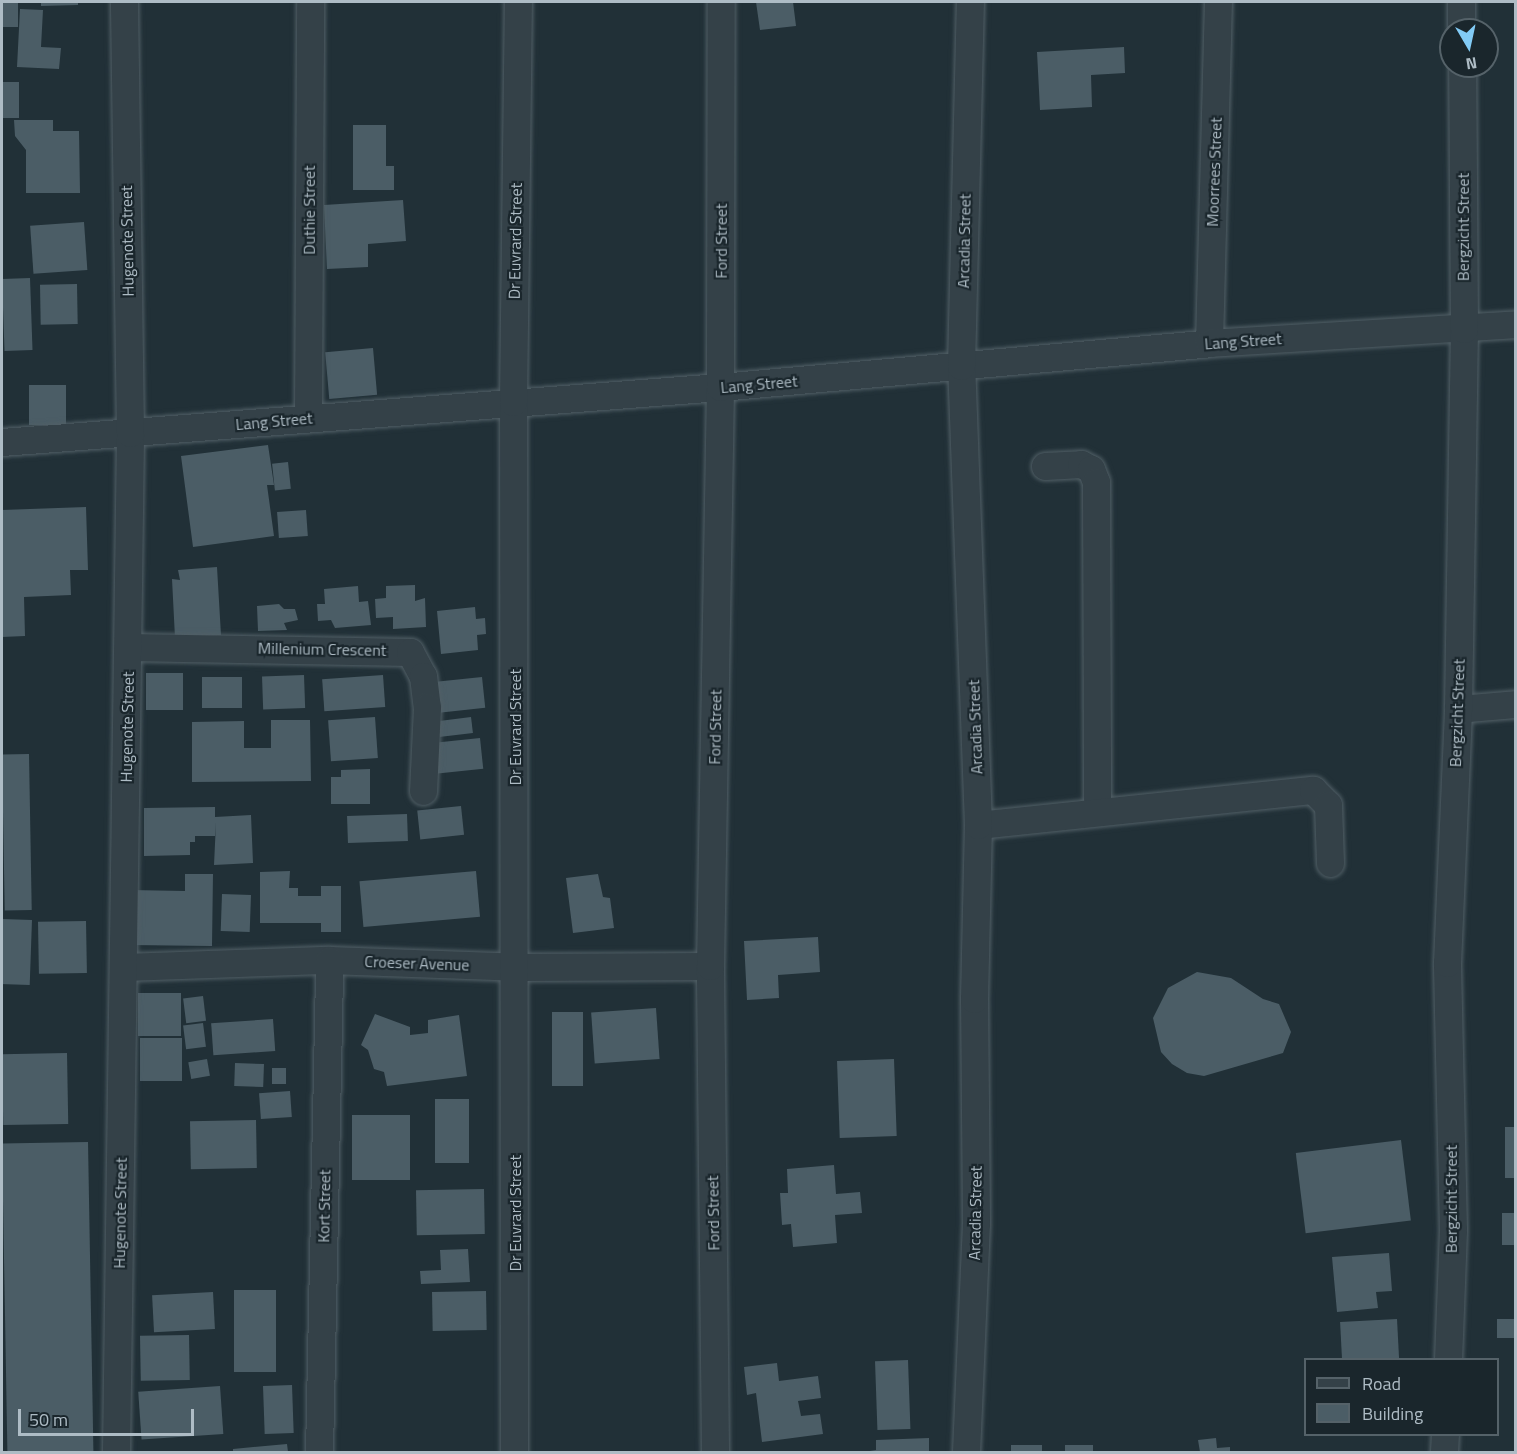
<!DOCTYPE html>
<html>
<head>
<meta charset="utf-8">
<style>
	body { margin:0 }
	#map { position:relative; width:1517px; height:1454px; overflow:hidden; background:#213037; font-family:"Titillium Web",sans-serif }
	div>[style] { position:absolute }
	[style*='--x'] { left:calc(var(--x)*1px); top:calc(var(--y)*1px); width:calc(var(--w)*1px); rotate:calc(var(--a)*1deg) }
	.building>* { inset:0; background:#4b5d66; transform-origin:0 0 }
	.roads { filter:drop-shadow(0 0 2px #515f66) drop-shadow(0 0 2px #515f66) }
	.minor>* { height:27px; margin:-13.5px; padding:0 13.5px; transform-origin:13.5px; border-radius:13.5px; background:#344148 }
	span { translate:-50% -50%; white-space:nowrap; text-align:center; line-height:1.15; -webkit-text-stroke:4.5px #1a262c; paint-order:stroke }
	.street-label { font-size:16px; color:#aebcc5 }
	.frame { position:absolute; inset:0; border:3px solid #aebcc5; pointer-events:none }
	.legend { position:absolute; left:1304px; top:1358px; width:195px; height:78px; box-sizing:border-box; background:#1a262c; border:2px solid #556269; margin:0; padding:8px 10px; list-style:none; font-size:18px; color:#aebcc5 }
	.legend li { display:flex; align-items:center; gap:12px; height:30px }
	.legend b { width:30px; border:2px solid #556269 }
	.north { position:absolute; left:1439px; top:18px; width:60px; height:60px; box-sizing:border-box; background:#1a262c; border:2px solid #556269; border-radius:50%; rotate:171deg; font-size:16px; font-weight:700; line-height:24px; text-align:center; color:#aebcc5 }
	.north::after { content:''; display:block; margin:auto; width:21px; height:27px; background:#82cbf6; clip-path:polygon(50% 0,100% 100%,50% 72%,0 100%) }
	.scale { position:absolute; left:18px; top:1409px; width:176px; height:27px; box-sizing:border-box; border:3px solid #aebcc5; border-top:0; padding-left:8px; font-size:18px; line-height:21px; white-space:nowrap; color:#aebcc5; -webkit-text-stroke:4px #1a262c; paint-order:stroke }
</style>
</head>
<body>
<div id="map">
	<div class="building">
		<i style="left:2px;top:2px;width:16px;height:25px"></i>
		<i style="clip-path:polygon(41px 2px,78px 2px,78px 5px,41px 6px)"></i>
		<i style="clip-path:polygon(756px 2px,793px 2px,796px 26px,760px 30px)"></i>
		<i style="clip-path:polygon(20px 9px,43px 10px,41px 47px,61px 48px,59px 69px,17px 67px)"></i>
		<i style="clip-path:polygon(1124px 47px,1125px 73px,1091px 75px,1092px 107px,1040px 110px,1037px 52px)"></i>
		<i style="left:2px;top:82px;width:17px;height:36px"></i>
		<i style="clip-path:polygon(14px 120px,53px 120px,53px 131px,79px 131px,80px 193px,26px 193px,26px 150px,15px 136px)"></i>
		<i style="clip-path:polygon(353px 125px,386px 125px,386px 166px,394px 166px,394px 190px,353px 190px)"></i>
		<i style="clip-path:polygon(403px 200px,406px 241px,368px 244px,368px 267px,327px 269px,324px 205px)"></i>
		<i style="left:84px;top:222px;width:48px;height:54px;rotate:86deg"></i>
		<i style="left:30px;top:278px;width:72px;height:28px;rotate:88deg"></i>
		<i style="left:77px;top:284px;width:40px;height:37px;rotate:89deg"></i>
		<i style="left:373px;top:348px;width:47px;height:48px;rotate:85deg"></i>
		<i style="left:29px;top:385px;width:37px;height:40px"></i>
		<i style="clip-path:polygon(268px 445px,274px 485px,267px 485px,274px 536px,193px 547px,181px 456px)"></i>
		<i style="left:288px;top:462px;width:27px;height:16px;rotate:84deg"></i>
		<i style="clip-path:polygon(86px 507px,88px 570px,70px 570px,71px 595px,24px 597px,25px 636px,2px 637px,2px 510px)"></i>
		<i style="left:306px;top:510px;width:26px;height:29px;rotate:86deg"></i>
		<i style="clip-path:polygon(217px 567px,221px 635px,175px 638px,172px 579px,180px 580px,178px 570px)"></i>
		<i style="clip-path:polygon(415px 585px,415px 601px,425px 598px,426px 627px,393px 629px,393px 617px,376px 618px,375px 599px,386px 598px,386px 586px)"></i>
		<i style="clip-path:polygon(358px 586px,359px 602px,368px 601px,371px 625px,335px 628px,331px 620px,318px 621px,317px 604px,325px 604px,324px 589px)"></i>
		<i style="clip-path:polygon(279px 604px,284px 609px,295px 609px,298px 620px,284px 623px,287px 630px,258px 631px,257px 606px)"></i>
		<i style="clip-path:polygon(475px 607px,476px 619px,485px 618px,486px 634px,477px 635px,478px 650px,441px 654px,437px 611px)"></i>
		<i style="left:183px;top:673px;width:37px;height:37px;rotate:90deg"></i>
		<i style="left:304px;top:675px;width:33px;height:42px;rotate:88deg"></i>
		<i style="left:383px;top:675px;width:32px;height:61px;rotate:86deg"></i>
		<i style="left:202px;top:677px;width:40px;height:31px"></i>
		<i style="left:482px;top:677px;width:31px;height:51px;rotate:84deg"></i>
		<i style="left:375px;top:717px;width:41px;height:47px;rotate:86deg"></i>
		<i style="left:471px;top:717px;width:16px;height:34px;rotate:83deg"></i>
		<i style="clip-path:polygon(271px 720px,310px 720px,311px 781px,192px 782px,192px 722px,244px 721px,244px 748px,271px 748px)"></i>
		<i style="left:480px;top:738px;width:31px;height:48px;rotate:84deg"></i>
		<i style="left:29px;top:754px;width:156px;height:27px;rotate:89deg"></i>
		<i style="clip-path:polygon(370px 769px,370px 804px,331px 804px,331px 777px,341px 777px,341px 770px)"></i>
		<i style="left:461px;top:806px;width:29px;height:44px;rotate:84deg"></i>
		<i style="clip-path:polygon(215px 807px,215px 817px,251px 815px,253px 863px,214px 865px,216px 822px,215px 836px,195px 836px,195px 842px,190px 842px,190px 855px,144px 856px,144px 808px)"></i>
		<i style="left:407px;top:814px;width:27px;height:60px;rotate:88deg"></i>
		<i style="clip-path:polygon(290px 871px,289px 888px,298px 888px,298px 896px,321px 896px,321px 886px,341px 886px,341px 932px,321px 932px,321px 923px,260px 923px,260px 872px)"></i>
		<i style="left:476px;top:871px;width:46px;height:117px;rotate:85deg"></i>
		<i style="clip-path:polygon(185px 874px,213px 874px,212px 946px,129px 945px,130px 890px,185px 891px)"></i>
		<i style="clip-path:polygon(598px 874px,603px 897px,610px 898px,614px 928px,573px 933px,566px 878px)"></i>
		<i style="left:222px;top:894px;width:29px;height:37px;rotate:2deg"></i>
		<i style="left:2px;top:919px;width:30px;height:65px;rotate:2deg"></i>
		<i style="left:86px;top:921px;width:52px;height:48px;rotate:89deg"></i>
		<i style="clip-path:polygon(818px 937px,820px 972px,778px 975px,779px 998px,747px 1000px,744px 941px)"></i>
		<i style="clip-path:polygon(1197px 972px,1231px 978px,1263px 999px,1279px 1004px,1291px 1032px,1283px 1053px,1204px 1076px,1187px 1073px,1172px 1064px,1161px 1052px,1153px 1018px,1168px 988px)"></i>
		<i style="left:181px;top:993px;width:43px;height:43px;rotate:90deg"></i>
		<i style="left:203px;top:996px;width:25px;height:20px;rotate:83deg"></i>
		<i style="left:656px;top:1008px;width:51px;height:65px;rotate:86deg"></i>
		<i style="left:552px;top:1012px;width:31px;height:74px"></i>
		<i style="clip-path:polygon(375px 1014px,410px 1027px,410px 1035px,428px 1033px,428px 1020px,459px 1015px,467px 1076px,387px 1086px,384px 1072px,374px 1069px,368px 1050px,361px 1045px)"></i>
		<i style="left:273px;top:1019px;width:32px;height:62px;rotate:86deg"></i>
		<i style="left:203px;top:1023px;width:24px;height:20px;rotate:83deg"></i>
		<i style="left:182px;top:1038px;width:43px;height:42px;rotate:90deg"></i>
		<i style="left:67px;top:1053px;width:71px;height:65px;rotate:89deg"></i>
		<i style="left:207px;top:1059px;width:17px;height:19px;rotate:80deg"></i>
		<i style="left:894px;top:1059px;width:77px;height:57px;rotate:88deg"></i>
		<i style="left:235px;top:1063px;width:29px;height:23px;rotate:2deg"></i>
		<i style="left:272px;top:1068px;width:14px;height:16px"></i>
		<i style="left:290px;top:1091px;width:26px;height:31px;rotate:86deg"></i>
		<i style="left:435px;top:1099px;width:34px;height:64px"></i>
		<i style="left:352px;top:1115px;width:58px;height:65px"></i>
		<i style="left:256px;top:1120px;width:48px;height:66px;rotate:89deg"></i>
		<i style="left:1505px;top:1127px;width:11px;height:51px"></i>
		<i style="left:1401px;top:1140px;width:81px;height:106px;rotate:83deg"></i>
		<i style="left:88px;top:1142px;width:310px;height:86px;rotate:89deg"></i>
		<i style="clip-path:polygon(834px 1165px,836px 1194px,860px 1192px,862px 1213px,835px 1215px,837px 1243px,793px 1247px,791px 1224px,782px 1225px,780px 1193px,788px 1193px,787px 1169px)"></i>
		<i style="left:484px;top:1189px;width:45px;height:68px;rotate:89deg"></i>
		<i style="left:1516px;top:1213px;width:32px;height:14px;rotate:90deg"></i>
		<i style="clip-path:polygon(468px 1249px,470px 1282px,421px 1284px,420px 1271px,441px 1270px,440px 1250px)"></i>
		<i style="clip-path:polygon(1389px 1253px,1392px 1291px,1376px 1292px,1378px 1308px,1337px 1312px,1332px 1257px)"></i>
		<i style="left:234px;top:1290px;width:42px;height:82px"></i>
		<i style="left:486px;top:1291px;width:39px;height:54px;rotate:89deg"></i>
		<i style="left:213px;top:1292px;width:37px;height:61px;rotate:87deg"></i>
		<i style="left:1397px;top:1319px;width:41px;height:57px;rotate:87deg"></i>
		<i style="left:1497px;top:1319px;width:19px;height:19px"></i>
		<i style="left:189px;top:1335px;width:45px;height:49px;rotate:89deg"></i>
		<i style="left:908px;top:1360px;width:69px;height:33px;rotate:88deg"></i>
		<i style="clip-path:polygon(777px 1363px,779px 1381px,818px 1376px,821px 1398px,798px 1401px,801px 1416px,820px 1414px,823px 1434px,762px 1442px,756px 1393px,747px 1395px,744px 1367px)"></i>
		<i style="left:292px;top:1385px;width:48px;height:29px;rotate:88deg"></i>
		<i style="left:220px;top:1386px;width:48px;height:82px;rotate:86deg"></i>
		<i style="clip-path:polygon(929px 1438px,929px 1452px,863px 1452px,876px 1450px,876px 1440px)"></i>
		<i style="clip-path:polygon(1216px 1438px,1217px 1448px,1230px 1447px,1230px 1452px,1200px 1452px,1198px 1440px)"></i>
		<i style="clip-path:polygon(287px 1444px,288px 1452px,233px 1452px,233px 1449px)"></i>
		<i style="left:1011px;top:1445px;width:31px;height:7px"></i>
		<i style="left:1065px;top:1445px;width:28px;height:7px"></i>
	</div>
	<div class="roads">
		<div class="minor">
			<i style="--x:1461;--y:2;--w:28;--a:90"></i>
			<i style="--x:1209;--y:343;--w:341;--a:-88.5"></i>
			<i style="--x:308;--y:418;--w:416;--a:-89.7"></i>
			<i style="--x:2;--y:442;--w:720;--a:-4.38"></i>
			<i style="--x:720;--y:387;--w:491;--a:-5.1"></i>
			<i style="--x:1209;--y:343;--w:308;--a:-3.5"></i>
			<i style="--x:1045;--y:466;--w:36;--a:-3"></i>
			<i style="--x:1081;--y:464;--w:11;--a:27"></i>
			<i style="--x:1091;--y:469;--w:14;--a:69"></i>
			<i style="--x:1096;--y:482;--w:330;--a:89.8"></i>
			<i style="--x:128;--y:647;--w:282;--a:1"></i>
			<i style="--x:410;--y:652;--w:27;--a:62"></i>
			<i style="--x:423;--y:676;--w:31;--a:83"></i>
			<i style="--x:427;--y:707;--w:84;--a:92.7"></i>
			<i style="--x:1458;--y:709;--w:58;--a:-4.9"></i>
			<i style="--x:978;--y:825;--w:337;--a:-6"></i>
			<i style="--x:1313;--y:790;--w:21;--a:45"></i>
			<i style="--x:1328;--y:805;--w:58;--a:88"></i>
			<i style="--x:124;--y:967;--w:205;--a:-2"></i>
			<i style="--x:329;--y:960;--w:187;--a:2.1"></i>
			<i style="--x:516;--y:967;--w:194;--a:-0.3"></i>
			<i style="--x:1448;--y:1360;--w:130;--a:-87.8"></i>
			<i style="--x:1453;--y:1230;--w:267;--a:-91.3"></i>
			<i style="--x:1447;--y:963;--w:254;--a:-87.5"></i>
			<i style="--x:1458;--y:709;--w:380;--a:-89.1"></i>
			<i style="--x:1464;--y:329;--w:263;--a:-90.4"></i>
			<i style="--x:116;--y:1452;--w:1019;--a:-89.21"></i>
			<i style="--x:130;--y:433;--w:431;--a:-90.8"></i>
			<i style="--x:319;--y:1452;--w:492;--a:-88.8"></i>
			<i style="--x:514;--y:1452;--w:1050;--a:-90.05"></i>
			<i style="--x:513;--y:402;--w:400;--a:-89.3"></i>
			<i style="--x:715;--y:1452;--w:486;--a:-90.6"></i>
			<i style="--x:710;--y:966;--w:579;--a:-89.01"></i>
			<i style="--x:720;--y:387;--w:385;--a:-89.9"></i>
			<i style="--x:966;--y:1452;--w:229;--a:-87.5"></i>
			<i style="--x:976;--y:1223;--w:224;--a:-90.5"></i>
			<i style="--x:974;--y:999;--w:174;--a:-88.7"></i>
			<i style="--x:978;--y:825;--w:459;--a:-92.1"></i>
			<i style="--x:961;--y:366;--w:364;--a:-88.6"></i>
			<i style="--x:1444;--y:1452;--w:18;--a:-87"></i>
		</div>
	</div>
	<div class="street-label">
		<span style="left:1214px;top:172px;rotate:-88deg">Moorrees Street</span>
		<span style="left:309px;top:210px;rotate:-90deg">Duthie Street</span>
		<span style="left:1463px;top:227px;rotate:-90deg">Bergzicht Street</span>
		<span style="left:127px;top:241px;rotate:-91deg">Hugenote Street</span>
		<span style="left:515px;top:241px;rotate:-89deg">Dr Euvrard Street</span>
		<span style="left:721px;top:241px;rotate:-90deg">Ford Street</span>
		<span style="left:964px;top:241px;rotate:-89deg">Arcadia Street</span>
		<span style="left:1243px;top:341px;rotate:-4deg">Lang Street</span>
		<span style="left:759px;top:384px;rotate:-5deg">Lang Street</span>
		<span style="left:274px;top:421px;rotate:-5deg">Lang Street</span>
		<span style="left:322px;top:649px;rotate:1deg">Millenium Crescent</span>
		<span style="left:1457px;top:713px;rotate:-88deg">Bergzicht Street</span>
		<span style="left:127px;top:727px;rotate:-89deg">Hugenote Street</span>
		<span style="left:515px;top:727px;rotate:-90deg">Dr Euvrard Street</span>
		<span style="left:715px;top:727px;rotate:-89deg">Ford Street</span>
		<span style="left:975px;top:727px;rotate:-92deg">Arcadia Street</span>
		<span style="left:417px;top:963px;rotate:2deg">Croeser Avenue</span>
		<span style="left:1451px;top:1199px;rotate:-90deg">Bergzicht Street</span>
		<span style="left:324px;top:1206px;rotate:-89deg">Kort Street</span>
		<span style="left:120px;top:1213px;rotate:-89deg">Hugenote Street</span>
		<span style="left:515px;top:1213px;rotate:-90deg">Dr Euvrard Street</span>
		<span style="left:713px;top:1213px;rotate:-91deg">Ford Street</span>
		<span style="left:975px;top:1213px;rotate:-89deg">Arcadia Street</span>
	</div>
	<div class="frame"></div>
	<ul class="legend">
	<li><b style="height:8px;background:#344148"></b>Road</li>
	<li><b style="height:16px;background:#4b5d66"></b>Building</li>
	</ul>
	<div class="north">N</div>
	<div class="scale">50 m</div>
</div>
</body>
</html>
